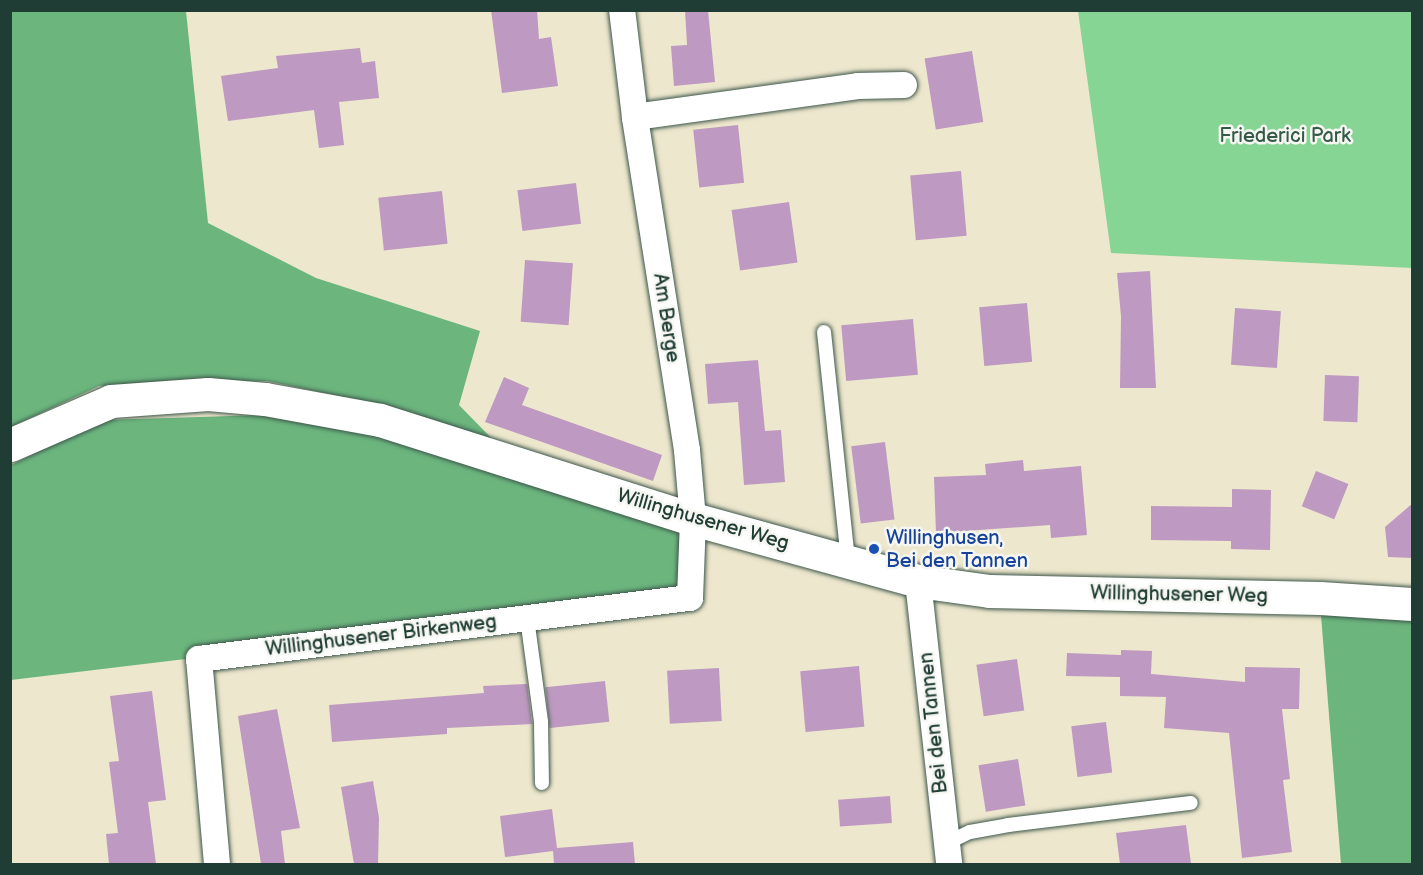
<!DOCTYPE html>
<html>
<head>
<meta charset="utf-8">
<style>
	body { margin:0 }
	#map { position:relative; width:1423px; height:875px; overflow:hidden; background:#ede7cd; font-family:"Balsamiq Sans",sans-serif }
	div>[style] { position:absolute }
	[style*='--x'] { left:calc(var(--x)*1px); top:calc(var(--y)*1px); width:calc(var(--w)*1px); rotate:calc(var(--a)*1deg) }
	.green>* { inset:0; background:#86d594 }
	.forest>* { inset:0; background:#6cb67e }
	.building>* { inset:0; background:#be99c1; transform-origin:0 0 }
	.roads { filter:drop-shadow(0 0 2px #3e564b) drop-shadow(0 0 2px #3e564b) }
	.service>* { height:14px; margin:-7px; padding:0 7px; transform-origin:7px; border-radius:7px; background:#fff }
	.minor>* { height:26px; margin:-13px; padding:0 13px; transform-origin:13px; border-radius:13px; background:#fff }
	.tertiary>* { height:33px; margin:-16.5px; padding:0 16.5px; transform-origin:16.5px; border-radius:16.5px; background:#fff }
	.dots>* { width:16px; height:16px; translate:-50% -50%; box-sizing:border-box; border:3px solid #f6f6f2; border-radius:50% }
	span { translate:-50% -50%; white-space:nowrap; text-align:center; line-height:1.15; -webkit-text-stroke:5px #f6f6f2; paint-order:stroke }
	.park-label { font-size:20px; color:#345b47 }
	.street-label { font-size:20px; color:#1f3d34 }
	.transit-label { font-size:20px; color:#164399 }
	.left { translate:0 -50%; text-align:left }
	.frame { position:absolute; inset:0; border:12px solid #1f3d34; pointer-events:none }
</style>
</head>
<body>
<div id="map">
	<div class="green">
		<i style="clip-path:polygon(1078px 11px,1412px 11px,1412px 268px,1111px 253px)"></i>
	</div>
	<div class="forest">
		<i style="clip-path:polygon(10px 11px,186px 11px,208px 223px,316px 278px,480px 331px,459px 405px,502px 449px,386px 406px,267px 381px,99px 386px,11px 427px)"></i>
		<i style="clip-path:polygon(267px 415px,376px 433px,691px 530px,690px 598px,11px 680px,11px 465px,103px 420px)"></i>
		<i style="clip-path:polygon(1320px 603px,1412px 610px,1412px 864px,1341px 864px)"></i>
	</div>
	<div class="building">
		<i style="clip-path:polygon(491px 10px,537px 10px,539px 39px,551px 37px,558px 86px,502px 93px)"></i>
		<i style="clip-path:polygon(685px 10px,708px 10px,715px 82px,674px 86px,671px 46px,687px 45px)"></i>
		<i style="clip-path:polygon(360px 48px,362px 63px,375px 61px,379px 98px,339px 102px,344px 145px,319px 148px,314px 110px,228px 121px,221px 76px,278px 68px,276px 56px)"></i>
		<i style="left:972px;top:51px;width:72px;height:48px;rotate:81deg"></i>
		<i style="left:738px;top:125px;width:58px;height:45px;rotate:84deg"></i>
		<i style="left:961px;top:171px;width:65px;height:51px;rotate:85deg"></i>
		<i style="left:576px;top:183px;width:41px;height:59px;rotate:83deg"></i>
		<i style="left:442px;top:191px;width:53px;height:64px;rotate:84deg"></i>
		<i style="left:789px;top:202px;width:61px;height:58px;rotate:82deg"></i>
		<i style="left:525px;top:260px;width:48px;height:62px;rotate:4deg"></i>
		<i style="clip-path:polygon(1150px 271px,1156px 388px,1120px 388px,1121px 316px,1117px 273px)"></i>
		<i style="left:1027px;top:303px;width:59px;height:48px;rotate:85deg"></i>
		<i style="left:1235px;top:308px;width:46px;height:57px;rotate:4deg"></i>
		<i style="left:913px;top:319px;width:56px;height:72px;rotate:85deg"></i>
		<i style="clip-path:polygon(758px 360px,765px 431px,781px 430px,785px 482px,744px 485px,738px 402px,708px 404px,705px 364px)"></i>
		<i style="left:1325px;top:375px;width:34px;height:46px;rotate:2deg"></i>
		<i style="clip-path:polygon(504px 377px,529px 388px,522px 405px,662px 455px,653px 481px,485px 422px)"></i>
		<i style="left:885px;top:442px;width:78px;height:34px;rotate:83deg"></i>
		<i style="clip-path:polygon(1023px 460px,1024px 471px,1081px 466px,1087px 535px,1051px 538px,1050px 525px,936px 533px,934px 477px,986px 475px,985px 464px)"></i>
		<i style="left:1316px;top:471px;width:35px;height:38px;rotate:22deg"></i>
		<i style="clip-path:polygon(1232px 489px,1271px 490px,1270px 550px,1231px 549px,1231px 541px,1151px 540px,1151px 506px,1232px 507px)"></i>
		<i style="clip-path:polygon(1413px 503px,1413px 558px,1388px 557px,1385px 527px)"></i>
		<i style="clip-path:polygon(1121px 650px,1152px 651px,1151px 674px,1245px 682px,1245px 667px,1300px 668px,1299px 709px,1282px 709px,1290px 779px,1283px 780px,1292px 852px,1242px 858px,1229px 733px,1164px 728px,1166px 697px,1120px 696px,1120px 677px,1066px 676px,1067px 653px,1121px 655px)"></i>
		<i style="left:1017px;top:659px;width:52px;height:41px;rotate:82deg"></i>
		<i style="left:859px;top:666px;width:61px;height:59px;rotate:85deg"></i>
		<i style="left:719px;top:668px;width:53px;height:52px;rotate:87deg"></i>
		<i style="left:605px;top:681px;width:41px;height:60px;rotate:84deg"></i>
		<i style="clip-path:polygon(527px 684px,532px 724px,447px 728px,447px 734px,332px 742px,329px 705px,484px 693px,483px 686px)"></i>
		<i style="clip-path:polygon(152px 691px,166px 800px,148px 802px,156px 864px,109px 864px,106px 834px,118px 833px,109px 762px,119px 761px,110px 696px)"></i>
		<i style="clip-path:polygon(277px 709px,300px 828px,281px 831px,285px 864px,261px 864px,238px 716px)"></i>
		<i style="left:1106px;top:722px;width:51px;height:35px;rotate:83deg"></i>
		<i style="left:1018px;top:759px;width:47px;height:40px;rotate:81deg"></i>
		<i style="clip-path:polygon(373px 781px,379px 818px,378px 864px,354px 864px,341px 787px)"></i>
		<i style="left:890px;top:796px;width:27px;height:52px;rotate:86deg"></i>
		<i style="clip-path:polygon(552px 809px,557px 848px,633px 842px,635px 864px,554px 864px,553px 851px,505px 857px,500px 816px)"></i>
		<i style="clip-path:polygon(1186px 825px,1191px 864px,1120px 864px,1116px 833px)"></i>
	</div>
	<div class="roads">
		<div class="service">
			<i style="--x:824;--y:332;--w:229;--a:84"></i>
			<i style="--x:527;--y:618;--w:105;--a:82.3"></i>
			<i style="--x:541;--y:722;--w:61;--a:89.1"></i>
			<i style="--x:947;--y:843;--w:25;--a:-26"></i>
			<i style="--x:970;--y:832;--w:39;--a:-10"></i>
			<i style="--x:1008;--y:825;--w:184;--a:-6.9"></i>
		</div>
		<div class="minor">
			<i style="--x:635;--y:117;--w:225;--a:-7.9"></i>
			<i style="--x:858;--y:86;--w:46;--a:-1.2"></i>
			<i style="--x:918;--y:581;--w:285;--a:83.7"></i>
			<i style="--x:217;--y:864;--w:206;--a:-95"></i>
			<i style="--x:199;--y:659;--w:495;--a:-7.1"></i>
			<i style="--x:690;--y:598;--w:79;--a:-87.8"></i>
			<i style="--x:693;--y:519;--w:69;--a:-95"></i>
			<i style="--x:687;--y:450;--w:337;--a:-98.9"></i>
			<i style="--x:635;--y:117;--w:108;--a:-96.9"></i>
		</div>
		<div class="tertiary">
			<i style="--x:10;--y:445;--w:110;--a:-23.5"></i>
			<i style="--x:111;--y:401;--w:97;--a:-4.1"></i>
			<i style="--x:208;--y:394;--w:57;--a:5"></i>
			<i style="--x:265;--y:399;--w:117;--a:10.3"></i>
			<i style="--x:380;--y:420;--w:328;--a:17.6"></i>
			<i style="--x:693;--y:519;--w:233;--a:15.4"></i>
			<i style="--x:918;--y:581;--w:72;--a:8"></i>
			<i style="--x:989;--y:591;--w:331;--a:1.2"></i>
			<i style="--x:1320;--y:598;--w:92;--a:3.7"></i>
		</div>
	</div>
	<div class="dots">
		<i style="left:874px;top:549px;background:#1a4fb4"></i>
	</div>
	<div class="park-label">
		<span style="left:1285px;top:136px">Friederici Park</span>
	</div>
	<div class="street-label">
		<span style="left:666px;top:318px;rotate:81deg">Am Berge</span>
		<span style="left:703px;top:520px;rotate:16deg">Willinghusener Weg</span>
		<span style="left:1179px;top:595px;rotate:1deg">Willinghusener Weg</span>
		<span style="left:381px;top:636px;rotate:-7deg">Willinghusener Birkenweg</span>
		<span style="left:934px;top:723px;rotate:-96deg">Bei den Tannen</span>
	</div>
	<div class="transit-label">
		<span class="left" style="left:886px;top:550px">Willinghusen,<br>Bei den Tannen</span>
	</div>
	<div class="frame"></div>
</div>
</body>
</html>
